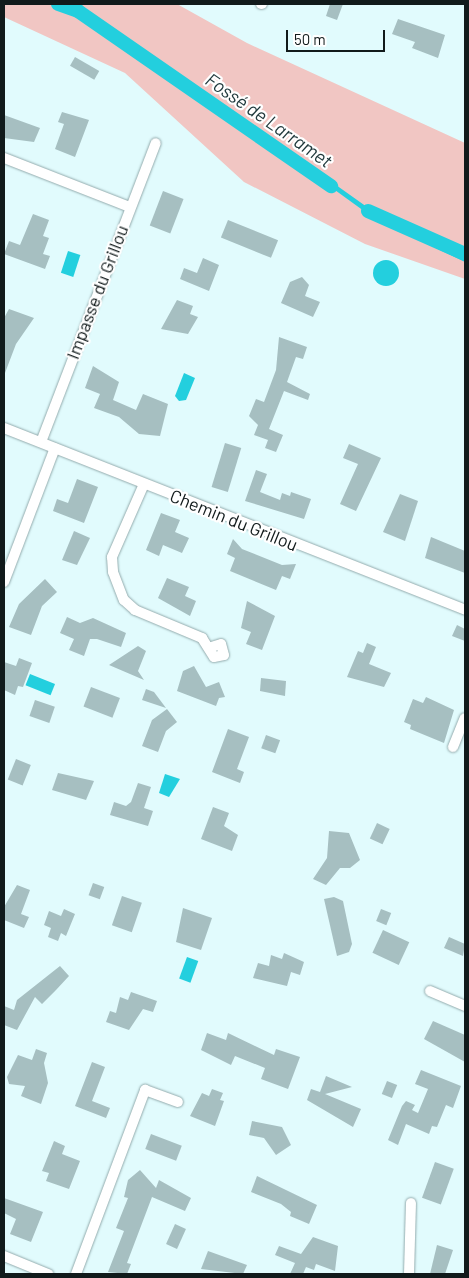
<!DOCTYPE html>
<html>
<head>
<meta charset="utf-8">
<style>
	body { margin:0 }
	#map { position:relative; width:469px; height:1278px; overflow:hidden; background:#e1fbfd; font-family:Barlow,sans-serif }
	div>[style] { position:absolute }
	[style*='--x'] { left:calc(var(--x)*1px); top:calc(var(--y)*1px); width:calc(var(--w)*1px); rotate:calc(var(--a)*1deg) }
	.green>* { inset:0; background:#f1c6c3 }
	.water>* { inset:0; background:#23cfde; transform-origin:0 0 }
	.round { border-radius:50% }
	.canal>* { height:14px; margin:-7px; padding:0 7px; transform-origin:7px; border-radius:7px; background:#23cfde }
	.building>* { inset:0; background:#a6bfc1; transform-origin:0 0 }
	.roads { filter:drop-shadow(0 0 1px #93abad) drop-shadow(0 0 1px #93abad) }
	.street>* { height:10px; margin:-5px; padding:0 5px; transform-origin:5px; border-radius:5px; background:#fff }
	span { translate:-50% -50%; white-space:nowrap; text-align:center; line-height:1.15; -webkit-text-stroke:4.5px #fff; paint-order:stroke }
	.street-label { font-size:18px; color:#111a1b }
	.water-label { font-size:19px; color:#1f383b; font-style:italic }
	.frame { position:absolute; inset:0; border:5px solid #111a1b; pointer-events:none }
	.scale { position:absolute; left:286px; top:30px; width:99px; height:22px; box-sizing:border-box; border:2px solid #111a1b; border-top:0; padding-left:6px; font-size:15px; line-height:18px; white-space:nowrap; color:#111a1b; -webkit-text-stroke:4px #fff; paint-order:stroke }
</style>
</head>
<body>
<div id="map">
	<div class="green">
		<i style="clip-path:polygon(4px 4px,177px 4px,247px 43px,465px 143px,465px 279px,365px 244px,244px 182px,125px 73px,4px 17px)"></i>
	</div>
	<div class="water">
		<i style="clip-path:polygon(250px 124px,374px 212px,465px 257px,465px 262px,375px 219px,249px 128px)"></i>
		<i style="left:68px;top:251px;width:13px;height:23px;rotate:18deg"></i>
		<i class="round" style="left:373px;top:260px;width:26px;height:26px"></i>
		<i style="clip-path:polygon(184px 373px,195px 378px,186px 400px,179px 401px,175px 396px)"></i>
		<i style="left:30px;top:674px;width:27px;height:12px;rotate:22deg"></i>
		<i style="clip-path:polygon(165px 774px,180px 779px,169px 797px,159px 793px)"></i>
		<i style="left:187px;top:957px;width:12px;height:23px;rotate:20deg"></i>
	</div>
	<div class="canal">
		<i style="--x:58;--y:4;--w:21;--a:19"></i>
		<i style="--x:78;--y:11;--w:308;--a:34.7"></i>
		<i style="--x:368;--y:211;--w:106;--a:23.9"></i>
	</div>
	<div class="building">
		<i style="clip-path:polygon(330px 4px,343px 4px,337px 20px,326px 16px)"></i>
		<i style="clip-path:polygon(398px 19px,445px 35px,438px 58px,412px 48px,415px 42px,392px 34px)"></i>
		<i style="left:75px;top:57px;width:28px;height:10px;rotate:30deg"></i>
		<i style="clip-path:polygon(62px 112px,89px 120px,75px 157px,55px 149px,64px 124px,58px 122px)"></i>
		<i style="clip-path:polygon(4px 115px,40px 128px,34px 142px,4px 138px)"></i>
		<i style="left:163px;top:191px;width:22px;height:37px;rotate:21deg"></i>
		<i style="clip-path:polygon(33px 214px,49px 220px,43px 236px,49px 238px,43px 254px,50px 256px,45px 269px,4px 254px,9px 241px,20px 245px)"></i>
		<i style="left:228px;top:220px;width:54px;height:19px;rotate:22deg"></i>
		<i style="clip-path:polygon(203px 258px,219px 265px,209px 291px,180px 279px,184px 268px,197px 273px)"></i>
		<i style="clip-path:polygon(302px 277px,309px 285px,305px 296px,320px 302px,313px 317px,281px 303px,290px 282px)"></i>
		<i style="clip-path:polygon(177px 300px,193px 306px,190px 314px,198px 317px,188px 334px,161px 329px)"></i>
		<i style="clip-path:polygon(9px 309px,34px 318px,16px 344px,5px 373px,4px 318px)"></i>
		<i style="clip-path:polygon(279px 337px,307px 347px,303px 359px,296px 357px,287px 382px,310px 394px,308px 400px,284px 391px,269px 429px,283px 435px,276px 452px,265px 448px,268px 440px,254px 435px,258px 425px,249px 416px,256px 399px,264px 402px,276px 370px)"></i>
		<i style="clip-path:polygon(93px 366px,119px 382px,113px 400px,136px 410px,143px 394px,168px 404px,160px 436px,139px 434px,119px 417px,94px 408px,100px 394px,85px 388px)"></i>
		<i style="left:225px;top:443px;width:17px;height:46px;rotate:17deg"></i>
		<i style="clip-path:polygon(349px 444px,381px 458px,356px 511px,340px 504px,358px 464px,343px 458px)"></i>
		<i style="clip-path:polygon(256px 470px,267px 474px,260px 492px,280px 500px,282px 493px,290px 496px,291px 492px,311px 499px,304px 519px,245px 501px)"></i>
		<i style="clip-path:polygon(77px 479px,98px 487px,84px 523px,53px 511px,57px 499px,68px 503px)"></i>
		<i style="clip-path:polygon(400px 494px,418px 501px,405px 541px,383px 532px)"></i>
		<i style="clip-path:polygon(161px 513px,180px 520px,175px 532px,189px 538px,182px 553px,163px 545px,159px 556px,146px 550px)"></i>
		<i style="clip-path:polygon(74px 531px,90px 538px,77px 565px,62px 560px)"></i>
		<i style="clip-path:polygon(431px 537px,465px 551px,465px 573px,425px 558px)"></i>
		<i style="clip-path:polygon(233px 539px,242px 549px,282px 565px,296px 564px,290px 579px,282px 576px,276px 590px,230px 571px,235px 558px,227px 554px)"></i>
		<i style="clip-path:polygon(167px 578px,189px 587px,185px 596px,196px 601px,190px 616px,158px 598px)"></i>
		<i style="clip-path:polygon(45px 579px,57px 592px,42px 606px,31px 635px,9px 627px,19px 604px)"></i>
		<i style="clip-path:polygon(247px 601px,275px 616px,262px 650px,246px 644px,251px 632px,241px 628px)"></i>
		<i style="clip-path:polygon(67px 617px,80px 623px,93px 618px,126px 633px,121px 647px,97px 639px,90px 639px,84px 656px,69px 650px,74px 639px,60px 633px)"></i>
		<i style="clip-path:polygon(457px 625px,465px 629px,465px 641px,452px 636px)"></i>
		<i style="clip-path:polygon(367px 643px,376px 647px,369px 664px,391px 673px,384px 687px,347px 677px,358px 651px,363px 653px)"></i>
		<i style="clip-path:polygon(138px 646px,146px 651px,138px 671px,144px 680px,109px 665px)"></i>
		<i style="clip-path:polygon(19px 658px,32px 663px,23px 687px,18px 686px,15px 695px,4px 690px,4px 662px,16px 666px)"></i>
		<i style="clip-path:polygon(194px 666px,206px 687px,219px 682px,225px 697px,219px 698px,216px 706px,177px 691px,183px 671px)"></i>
		<i style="clip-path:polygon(261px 678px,286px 681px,285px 696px,260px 691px)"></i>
		<i style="left:91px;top:687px;width:31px;height:21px;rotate:21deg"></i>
		<i style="clip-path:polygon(146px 689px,154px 692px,166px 708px,142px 700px)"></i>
		<i style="clip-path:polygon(426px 697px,454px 710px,444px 743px,410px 729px,411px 725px,404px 722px,413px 699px,423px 703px)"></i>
		<i style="left:35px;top:700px;width:21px;height:17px;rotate:19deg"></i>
		<i style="clip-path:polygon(167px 709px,177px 722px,166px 731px,158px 752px,142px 746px,152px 720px)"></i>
		<i style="clip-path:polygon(228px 729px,249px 737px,237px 769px,244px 772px,240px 783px,212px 772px)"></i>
		<i style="left:266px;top:735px;width:15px;height:14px;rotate:20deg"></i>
		<i style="left:16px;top:759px;width:16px;height:22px;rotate:22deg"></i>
		<i style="clip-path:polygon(58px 773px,94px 781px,86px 800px,52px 790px)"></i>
		<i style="clip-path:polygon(138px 783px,151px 787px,144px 808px,153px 811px,148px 826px,110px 815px,114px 802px,126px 806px,131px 802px)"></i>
		<i style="clip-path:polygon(213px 807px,229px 813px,224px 826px,238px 835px,232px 851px,201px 839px)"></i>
		<i style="left:377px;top:823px;width:14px;height:17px;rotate:25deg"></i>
		<i style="clip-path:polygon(329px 831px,349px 833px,360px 860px,350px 868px,340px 868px,326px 885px,313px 879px,327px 858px)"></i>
		<i style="left:93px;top:883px;width:12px;height:13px;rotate:20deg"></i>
		<i style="clip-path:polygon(17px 885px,30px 890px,21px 914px,29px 917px,24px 928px,4px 920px,4px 907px)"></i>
		<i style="left:122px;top:896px;width:21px;height:31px;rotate:19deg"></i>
		<i style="clip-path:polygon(334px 897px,343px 901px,352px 944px,349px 952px,337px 956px,324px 899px)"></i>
		<i style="clip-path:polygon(183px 908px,212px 918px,201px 950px,176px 942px)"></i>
		<i style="clip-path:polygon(64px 909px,75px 914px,66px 936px,61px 933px,58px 941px,48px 937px,51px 928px,44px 925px,49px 911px,61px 916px)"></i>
		<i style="left:381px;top:909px;width:11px;height:13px;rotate:22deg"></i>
		<i style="left:383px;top:930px;width:29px;height:25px;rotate:25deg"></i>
		<i style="clip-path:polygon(449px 937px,465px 944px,463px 956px,444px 948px)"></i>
		<i style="clip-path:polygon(284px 953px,304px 962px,300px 975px,291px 972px,287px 986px,253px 978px,258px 963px,269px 966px,271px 955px,282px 959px)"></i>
		<i style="clip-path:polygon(60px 966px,69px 976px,56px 990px,42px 1004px,35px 997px,17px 1030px,4px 1025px,4px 1006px,14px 1010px,17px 1000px)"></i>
		<i style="clip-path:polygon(131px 992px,157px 1001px,153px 1012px,143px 1009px,129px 1030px,106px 1022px,110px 1011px,116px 1013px,120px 997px,128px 1000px)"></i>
		<i style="clip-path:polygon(433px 1021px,465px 1035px,465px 1062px,424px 1039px)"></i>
		<i style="clip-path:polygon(207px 1033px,226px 1040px,228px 1033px,274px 1055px,276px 1049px,300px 1057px,288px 1089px,261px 1079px,265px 1068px,235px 1056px,231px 1065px,201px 1050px)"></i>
		<i style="clip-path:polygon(36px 1049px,47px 1053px,44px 1063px,48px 1083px,41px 1104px,21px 1096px,25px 1086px,9px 1084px,7px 1077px,18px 1055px,32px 1060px)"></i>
		<i style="clip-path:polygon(92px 1062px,105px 1067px,92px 1101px,110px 1108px,106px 1118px,75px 1106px)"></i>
		<i style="clip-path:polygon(421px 1070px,461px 1086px,453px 1108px,446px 1105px,437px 1127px,432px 1126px,429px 1134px,406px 1124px,398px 1145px,388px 1140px,402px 1106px,406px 1101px,415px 1105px,412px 1110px,418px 1113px,428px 1089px,415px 1084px)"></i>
		<i style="clip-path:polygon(326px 1076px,352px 1087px,325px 1094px,361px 1109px,353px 1127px,307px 1100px,311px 1089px,320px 1092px)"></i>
		<i style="left:387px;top:1081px;width:11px;height:14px;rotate:22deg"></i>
		<i style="clip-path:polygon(212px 1089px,223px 1093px,220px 1100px,224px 1101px,215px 1126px,190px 1116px,202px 1093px,209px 1096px)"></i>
		<i style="clip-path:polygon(252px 1121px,282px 1127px,291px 1145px,276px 1155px,264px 1138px,249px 1135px)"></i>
		<i style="left:151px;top:1134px;width:33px;height:16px;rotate:21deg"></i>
		<i style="clip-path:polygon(54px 1141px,65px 1146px,62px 1154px,80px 1161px,69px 1189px,46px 1181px,49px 1173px,42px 1171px)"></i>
		<i style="left:435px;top:1162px;width:20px;height:38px;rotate:20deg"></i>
		<i style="clip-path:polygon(140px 1170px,156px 1188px,159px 1180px,191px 1198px,185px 1211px,152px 1197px,127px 1263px,131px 1264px,127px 1274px,108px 1272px,124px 1231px,116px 1228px,128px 1198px,124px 1197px,128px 1180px)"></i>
		<i style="clip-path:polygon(257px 1176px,317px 1205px,309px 1224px,290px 1216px,291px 1212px,281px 1204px,251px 1192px)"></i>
		<i style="clip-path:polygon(4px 1198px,43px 1212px,31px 1242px,10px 1234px,16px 1219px,4px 1213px)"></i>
		<i style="left:175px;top:1224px;width:12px;height:22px;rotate:24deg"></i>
		<i style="clip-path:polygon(313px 1237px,338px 1246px,335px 1271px,316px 1264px,314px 1270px,306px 1267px,303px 1274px,290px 1274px,295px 1263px,275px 1255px,279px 1246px,301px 1254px)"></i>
		<i style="clip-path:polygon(437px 1245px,453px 1250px,445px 1274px,430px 1274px)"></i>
		<i style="clip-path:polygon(208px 1251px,247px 1265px,243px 1274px,201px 1269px)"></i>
	</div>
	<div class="roads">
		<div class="street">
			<i style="--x:261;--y:4;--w:1;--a:0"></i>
			<i style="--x:4;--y:158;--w:135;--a:21.3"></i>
			<i style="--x:4;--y:428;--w:496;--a:21.5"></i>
			<i style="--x:41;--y:442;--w:320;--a:-69"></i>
			<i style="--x:144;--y:484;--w:80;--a:113.7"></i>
			<i style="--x:112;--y:557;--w:15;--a:86"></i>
			<i style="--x:113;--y:572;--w:30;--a:69"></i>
			<i style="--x:124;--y:600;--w:15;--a:42"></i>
			<i style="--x:135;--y:610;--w:73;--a:22.7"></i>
			<i style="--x:202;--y:638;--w:22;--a:58"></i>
			<i style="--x:214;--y:657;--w:10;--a:-11"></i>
			<i style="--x:224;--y:655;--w:11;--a:-105"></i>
			<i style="--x:221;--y:644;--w:10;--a:163"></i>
			<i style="--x:4;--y:582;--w:143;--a:-69.2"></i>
			<i style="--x:453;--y:747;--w:31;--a:-68"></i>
			<i style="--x:430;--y:991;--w:38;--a:23"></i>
			<i style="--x:4;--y:1256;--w:48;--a:22.2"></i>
			<i style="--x:76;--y:1274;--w:197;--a:-69.4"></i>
			<i style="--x:145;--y:1090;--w:35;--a:20"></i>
			<i style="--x:409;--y:1274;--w:71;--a:-88.4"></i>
		</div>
	</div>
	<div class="street-label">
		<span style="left:97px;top:292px;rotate:-69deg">Impasse du Grillou</span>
		<span style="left:234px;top:520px;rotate:22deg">Chemin du Grillou</span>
	</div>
	<div class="water-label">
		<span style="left:269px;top:120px;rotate:35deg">Fossé de Larramet</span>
	</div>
	<div class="frame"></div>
	<div class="scale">50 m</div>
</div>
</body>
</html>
